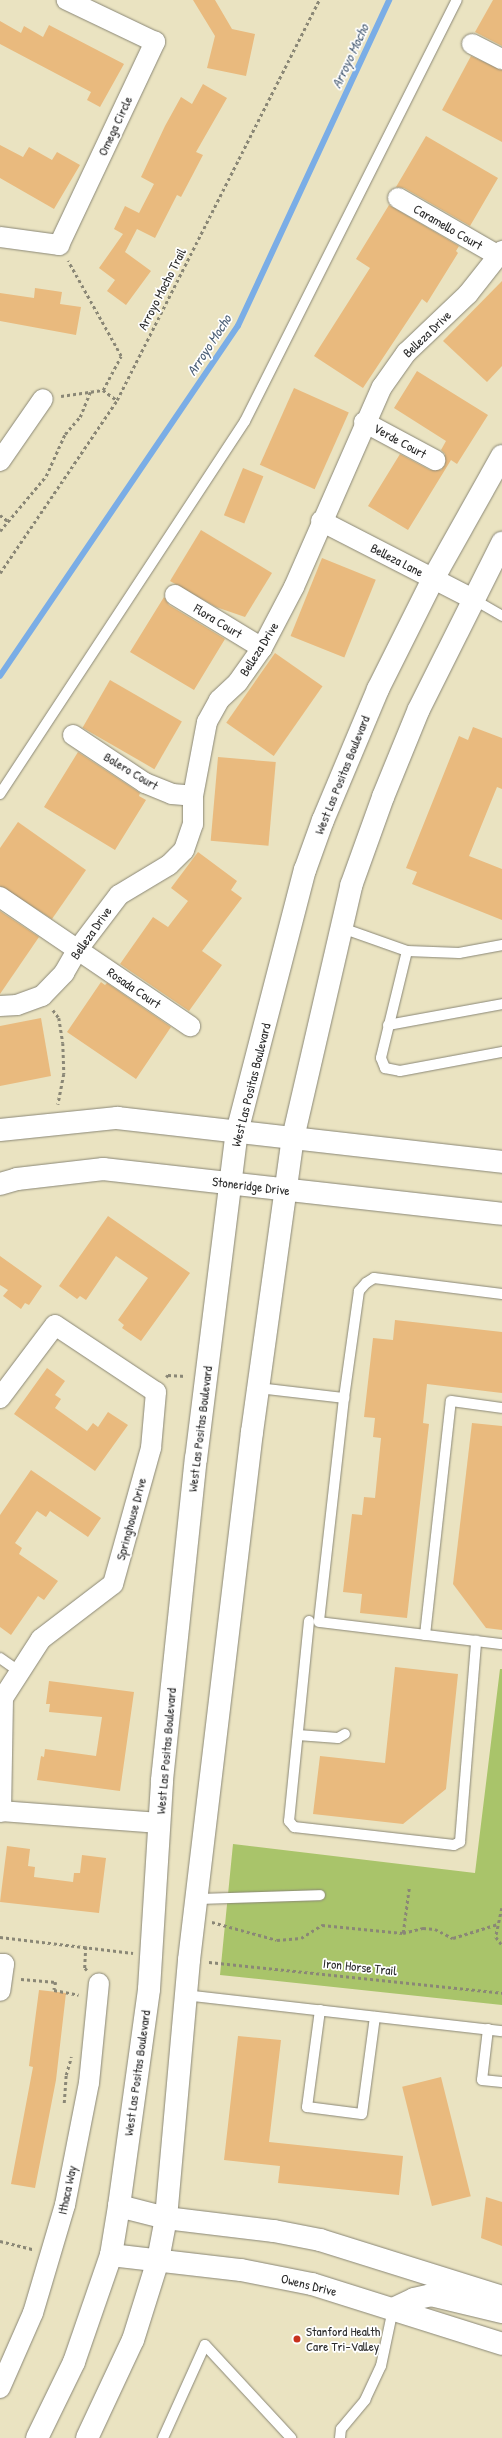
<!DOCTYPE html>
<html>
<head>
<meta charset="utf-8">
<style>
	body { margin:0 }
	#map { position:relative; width:502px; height:2438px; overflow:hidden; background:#eae3c1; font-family:"Patrick Hand",sans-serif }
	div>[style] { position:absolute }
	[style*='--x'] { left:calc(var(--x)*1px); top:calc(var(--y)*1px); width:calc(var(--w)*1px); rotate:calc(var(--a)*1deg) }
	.green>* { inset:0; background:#a9c46a }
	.stream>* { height:5.5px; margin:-2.75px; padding:0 2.75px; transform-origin:2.75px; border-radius:2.75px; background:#7aade6 }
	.building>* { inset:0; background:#e9ba7e; transform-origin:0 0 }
	.path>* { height:2.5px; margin-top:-1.25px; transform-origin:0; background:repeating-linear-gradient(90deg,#8a8776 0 3px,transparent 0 6px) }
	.roads { filter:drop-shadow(0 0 1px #8a8776) drop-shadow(0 0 1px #8a8776) }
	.service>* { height:10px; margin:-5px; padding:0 5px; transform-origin:5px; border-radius:5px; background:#fff }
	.minor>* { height:20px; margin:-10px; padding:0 10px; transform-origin:10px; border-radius:10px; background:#fff }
	.tertiary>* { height:22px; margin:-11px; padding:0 11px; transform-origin:11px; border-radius:11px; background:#fff }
	.secondary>* { height:22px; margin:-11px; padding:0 11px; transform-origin:11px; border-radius:11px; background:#fff }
	.dots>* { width:11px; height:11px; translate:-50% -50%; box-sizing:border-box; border:2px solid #fff; border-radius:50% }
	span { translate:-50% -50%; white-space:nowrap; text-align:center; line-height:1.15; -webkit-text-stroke:3.5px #fff; paint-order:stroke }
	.street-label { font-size:13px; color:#2b2b2b }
	.poi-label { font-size:13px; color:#2b2b2b }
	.left { translate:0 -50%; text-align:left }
	.water-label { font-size:14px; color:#4b5f76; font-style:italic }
</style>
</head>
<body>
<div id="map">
	<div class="green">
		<i style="clip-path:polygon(500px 1669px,502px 1669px,502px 2005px,220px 1975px,233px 1844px,475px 1873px)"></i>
	</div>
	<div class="stream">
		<i style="--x:0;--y:676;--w:423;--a:-55.8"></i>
		<i style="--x:238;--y:326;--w:359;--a:-65.1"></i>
	</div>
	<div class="building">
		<i style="clip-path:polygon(193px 0,215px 0,232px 29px,255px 34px,246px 76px,207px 68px,215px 36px)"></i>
		<i style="clip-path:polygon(493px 0,502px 0,502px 46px,475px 32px)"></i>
		<i style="clip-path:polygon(0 21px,21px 33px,24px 26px,43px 37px,49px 25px,124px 64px,100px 107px,87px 100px,91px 92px,0 44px)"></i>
		<i style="clip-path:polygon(471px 56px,502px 70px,502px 142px,442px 110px)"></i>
		<i style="clip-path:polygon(203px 84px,227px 98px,196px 152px,203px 155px,181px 197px,177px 195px,155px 238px,137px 229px,125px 252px,151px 271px,126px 305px,107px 291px,115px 280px,99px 268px,123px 234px,114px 229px,125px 206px,139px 213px,154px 184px,141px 177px,165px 126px,181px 97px,192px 104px)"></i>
		<i style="clip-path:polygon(426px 136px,498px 178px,470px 226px,404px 188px,396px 187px)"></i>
		<i style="clip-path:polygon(0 145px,23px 157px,29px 147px,52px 160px,57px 152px,80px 165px,54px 209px,0 178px)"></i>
		<i style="clip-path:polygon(389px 205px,459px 246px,456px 251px,458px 253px,427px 303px,422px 299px,363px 388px,314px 356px,370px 268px,356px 259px)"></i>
		<i style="clip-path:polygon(502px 281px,502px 366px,487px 382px,443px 341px)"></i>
		<i style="clip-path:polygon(35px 288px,62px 292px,60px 304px,81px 307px,76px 335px,0 321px,0 293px,34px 298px)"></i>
		<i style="clip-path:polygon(417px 371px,488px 415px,457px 464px,451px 460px,408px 530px,368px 506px,400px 454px,430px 470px,441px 470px,445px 465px,445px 454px,441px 450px,446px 441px,394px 408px)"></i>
		<i style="left:294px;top:388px;width:60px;height:84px;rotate:24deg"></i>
		<i style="left:243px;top:468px;width:22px;height:51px;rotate:22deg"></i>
		<i style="clip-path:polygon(201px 530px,272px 573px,245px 617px,216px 607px,170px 581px)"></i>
		<i style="left:322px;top:558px;width:58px;height:84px;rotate:22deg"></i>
		<i style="clip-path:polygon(164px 597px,169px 605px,225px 639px,194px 690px,130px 652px)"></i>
		<i style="left:275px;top:653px;width:58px;height:85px;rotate:35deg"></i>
		<i style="left:110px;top:680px;width:83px;height:55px;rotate:30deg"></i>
		<i style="clip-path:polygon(473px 727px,502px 738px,502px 789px,497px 787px,469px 856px,502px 869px,502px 920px,412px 884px,417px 872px,406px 868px,459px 736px,468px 740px)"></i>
		<i style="clip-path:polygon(78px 752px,140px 793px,139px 796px,146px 800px,115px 850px,44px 807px)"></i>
		<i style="left:218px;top:757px;width:58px;height:84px;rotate:5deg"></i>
		<i style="clip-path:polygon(18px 822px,86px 870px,52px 919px,0 886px,0 848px)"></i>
		<i style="clip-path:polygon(198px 852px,237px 881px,231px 890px,242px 898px,202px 951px,222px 965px,189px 1011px,120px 964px,153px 917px,168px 927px,188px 901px,171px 888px)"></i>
		<i style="clip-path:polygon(0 911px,39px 937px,0 994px)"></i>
		<i style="clip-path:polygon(101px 982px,105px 985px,107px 983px,171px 1027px,136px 1079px,67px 1032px)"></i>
		<i style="clip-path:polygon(41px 1018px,51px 1076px,0 1086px,0 1026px)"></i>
		<i style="clip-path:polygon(108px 1216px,190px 1273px,141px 1341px,122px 1328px,124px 1325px,118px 1320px,148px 1278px,116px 1256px,86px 1300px,80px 1296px,77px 1299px,59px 1286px)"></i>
		<i style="clip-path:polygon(0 1256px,42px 1286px,29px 1305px,25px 1303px,21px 1309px,3px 1296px,8px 1290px,0 1285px)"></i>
		<i style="clip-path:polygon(395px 1320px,502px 1332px,502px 1393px,427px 1384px,423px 1423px,429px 1424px,407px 1618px,360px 1613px,362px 1594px,343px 1592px,352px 1514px,362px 1515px,364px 1497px,375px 1498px,381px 1438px,373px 1437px,375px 1418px,364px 1417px,373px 1338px,393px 1340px)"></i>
		<i style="clip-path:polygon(47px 1368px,65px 1381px,55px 1395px,61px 1399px,55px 1408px,87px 1431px,93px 1423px,98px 1427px,108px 1412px,128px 1425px,95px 1471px,14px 1414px)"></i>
		<i style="clip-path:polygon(472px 1423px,502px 1426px,502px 1630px,486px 1628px,453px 1584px)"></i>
		<i style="clip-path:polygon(31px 1470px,101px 1518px,88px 1537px,50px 1511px,46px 1517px,37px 1511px,15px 1543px,22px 1548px,19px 1554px,58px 1581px,44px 1600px,38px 1596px,11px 1635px,0 1627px,0 1515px)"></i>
		<i style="clip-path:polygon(395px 1667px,458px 1674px,446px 1789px,403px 1824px,313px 1814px,320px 1756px,385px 1763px)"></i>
		<i style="clip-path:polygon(49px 1681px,134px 1692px,120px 1791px,37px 1780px,41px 1756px,44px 1757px,45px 1749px,96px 1756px,102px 1717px,49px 1712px,50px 1704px,46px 1704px)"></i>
		<i style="clip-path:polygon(7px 1846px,30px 1849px,28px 1866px,35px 1867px,34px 1877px,73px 1882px,74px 1873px,80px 1873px,82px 1855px,106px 1858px,99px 1913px,0 1902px)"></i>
		<i style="clip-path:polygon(39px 1990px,66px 1993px,56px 2080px,35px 2188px,11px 2184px,33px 2067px,29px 2066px)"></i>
		<i style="clip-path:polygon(238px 2036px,281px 2040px,269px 2142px,403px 2156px,399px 2195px,278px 2183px,280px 2166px,224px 2160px)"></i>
		<i style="left:441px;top:2077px;width:123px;height:40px;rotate:76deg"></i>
		<i style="clip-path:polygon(486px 2197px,502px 2202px,502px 2246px,481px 2238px)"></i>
	</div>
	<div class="path">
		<i style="--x:103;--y:390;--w:17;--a:36"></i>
		<i style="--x:61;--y:396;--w:42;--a:-8.1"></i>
		<i style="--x:103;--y:390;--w:38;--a:-62"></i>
		<i style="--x:121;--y:356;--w:109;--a:-119.2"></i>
		<i style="--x:0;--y:515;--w:10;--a:37"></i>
		<i style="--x:0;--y:531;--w:72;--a:-50.1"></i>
		<i style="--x:46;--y:476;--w:46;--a:-65.7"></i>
		<i style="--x:65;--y:434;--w:23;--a:-49"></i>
		<i style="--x:80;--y:417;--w:27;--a:-68"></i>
		<i style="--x:0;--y:573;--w:209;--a:-55.9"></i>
		<i style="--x:117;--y:400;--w:448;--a:-63.2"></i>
		<i style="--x:53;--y:1010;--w:10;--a:53"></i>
		<i style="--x:59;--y:1018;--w:25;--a:81"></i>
		<i style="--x:63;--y:1043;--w:31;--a:88"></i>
		<i style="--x:64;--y:1074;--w:31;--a:101"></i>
		<i style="--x:166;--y:1377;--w:3;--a:-45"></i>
		<i style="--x:168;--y:1375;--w:18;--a:3"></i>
		<i style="--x:502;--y:1908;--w:30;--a:102"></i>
		<i style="--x:496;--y:1937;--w:10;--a:53"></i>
		<i style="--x:212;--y:1922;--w:67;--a:15.5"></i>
		<i style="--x:277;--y:1940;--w:24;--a:-5"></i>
		<i style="--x:301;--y:1938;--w:25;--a:-32"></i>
		<i style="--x:322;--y:1925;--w:81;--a:5.6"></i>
		<i style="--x:403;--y:1933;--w:21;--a:-14"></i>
		<i style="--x:423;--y:1928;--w:12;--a:5"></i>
		<i style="--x:435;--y:1929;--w:20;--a:27"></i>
		<i style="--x:453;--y:1938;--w:47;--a:-17.3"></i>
		<i style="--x:403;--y:1933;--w:45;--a:-82.4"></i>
		<i style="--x:0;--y:1937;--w:134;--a:6.9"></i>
		<i style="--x:86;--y:1947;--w:21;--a:93"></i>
		<i style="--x:85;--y:1968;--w:3;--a:45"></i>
		<i style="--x:209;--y:1962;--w:295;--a:6"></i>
		<i style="--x:21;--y:1979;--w:35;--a:5"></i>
		<i style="--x:56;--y:1982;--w:8;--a:104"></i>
		<i style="--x:54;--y:1990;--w:25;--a:11"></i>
		<i style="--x:64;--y:2103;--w:28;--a:-86"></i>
		<i style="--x:66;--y:2075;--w:19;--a:-74"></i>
		<i style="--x:0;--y:2241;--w:34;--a:14"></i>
	</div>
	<div class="roads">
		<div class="service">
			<i style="--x:473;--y:599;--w:34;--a:30"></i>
			<i style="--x:0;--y:794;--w:446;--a:-56.7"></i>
			<i style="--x:245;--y:421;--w:471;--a:-63.3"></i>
			<i style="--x:342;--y:928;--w:69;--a:19.5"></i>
			<i style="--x:407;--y:951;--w:52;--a:2.2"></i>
			<i style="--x:459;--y:953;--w:44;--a:-10.5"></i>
			<i style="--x:407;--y:951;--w:110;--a:103.7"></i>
			<i style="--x:381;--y:1058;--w:11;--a:68"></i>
			<i style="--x:385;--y:1068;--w:15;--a:11"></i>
			<i style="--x:400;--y:1071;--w:104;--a:-10.6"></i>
			<i style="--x:388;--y:1025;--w:116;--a:-10.4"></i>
			<i style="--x:502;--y:1294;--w:129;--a:-172.9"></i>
			<i style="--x:374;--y:1278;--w:9;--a:148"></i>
			<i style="--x:366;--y:1283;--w:11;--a:131"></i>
			<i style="--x:359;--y:1291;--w:108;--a:98"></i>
			<i style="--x:344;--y:1398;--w:225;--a:96.4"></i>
			<i style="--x:319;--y:1622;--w:184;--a:6.9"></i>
			<i style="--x:259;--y:1388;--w:86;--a:6.7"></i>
			<i style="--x:309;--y:1621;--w:201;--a:95.7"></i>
			<i style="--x:289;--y:1821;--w:8;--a:50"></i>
			<i style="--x:294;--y:1827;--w:161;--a:6.4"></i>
			<i style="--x:454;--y:1845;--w:7;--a:-27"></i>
			<i style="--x:460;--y:1842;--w:202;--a:-85.4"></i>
			<i style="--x:425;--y:1635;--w:235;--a:-83.7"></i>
			<i style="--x:451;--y:1401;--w:51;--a:7.8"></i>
			<i style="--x:0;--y:1658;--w:24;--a:35"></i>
			<i style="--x:298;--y:1735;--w:40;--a:4.3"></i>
			<i style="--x:338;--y:1738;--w:8;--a:-30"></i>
			<i style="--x:196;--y:1899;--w:124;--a:-1.8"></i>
			<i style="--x:185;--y:1995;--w:319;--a:6.5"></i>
			<i style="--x:320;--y:2010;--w:98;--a:97.6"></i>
			<i style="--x:307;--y:2107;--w:55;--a:7.3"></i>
			<i style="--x:362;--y:2114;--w:98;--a:-82.4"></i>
			<i style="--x:488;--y:2029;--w:51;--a:96.7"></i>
			<i style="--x:482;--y:2080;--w:20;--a:6"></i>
			<i style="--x:163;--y:2438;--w:102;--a:-65.7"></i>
			<i style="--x:205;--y:2345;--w:127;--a:47.2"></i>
			<i style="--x:340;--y:2438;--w:9;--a:-84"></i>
			<i style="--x:341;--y:2429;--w:38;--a:-50"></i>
			<i style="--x:365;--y:2400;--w:38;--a:-65"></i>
			<i style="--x:381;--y:2366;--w:58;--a:-78.1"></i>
		</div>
		<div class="minor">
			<i style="--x:472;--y:44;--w:34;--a:27"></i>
			<i style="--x:398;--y:198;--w:116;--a:29.9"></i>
			<i style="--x:0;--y:237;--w:60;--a:7.7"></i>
			<i style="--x:59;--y:245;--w:225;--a:-64.7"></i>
			<i style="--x:155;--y:42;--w:98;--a:-154.5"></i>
			<i style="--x:364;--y:422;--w:81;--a:28.2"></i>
			<i style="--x:0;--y:461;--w:75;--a:-55.3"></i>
			<i style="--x:321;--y:521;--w:171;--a:27.2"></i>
			<i style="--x:175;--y:595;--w:102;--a:31.3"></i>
			<i style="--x:73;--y:735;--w:87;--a:33.7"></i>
			<i style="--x:145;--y:783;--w:29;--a:22"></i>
			<i style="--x:172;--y:794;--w:21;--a:5"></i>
			<i style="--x:0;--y:897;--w:230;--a:34.2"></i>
			<i style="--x:0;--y:1006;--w:17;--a:-3"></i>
			<i style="--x:17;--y:1005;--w:27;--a:-20"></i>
			<i style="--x:42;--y:996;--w:32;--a:-46"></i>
			<i style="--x:64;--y:973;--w:28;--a:-60"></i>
			<i style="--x:78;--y:949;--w:68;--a:-52.8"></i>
			<i style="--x:119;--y:895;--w:58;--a:-31"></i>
			<i style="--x:169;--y:865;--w:21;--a:-45"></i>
			<i style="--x:184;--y:850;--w:28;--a:-71"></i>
			<i style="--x:193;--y:824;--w:28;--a:-90"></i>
			<i style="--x:193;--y:796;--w:75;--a:-79.3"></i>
			<i style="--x:207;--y:722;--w:25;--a:-61"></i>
			<i style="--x:219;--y:700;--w:26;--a:-43"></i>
			<i style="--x:238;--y:682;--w:42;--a:-54.8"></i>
			<i style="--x:262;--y:648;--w:69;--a:-62.3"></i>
			<i style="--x:294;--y:587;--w:219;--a:-66.3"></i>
			<i style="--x:382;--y:387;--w:42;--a:-54.8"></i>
			<i style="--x:406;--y:353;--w:86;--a:-43.6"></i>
			<i style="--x:468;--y:294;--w:55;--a:-51.7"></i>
			<i style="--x:0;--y:1398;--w:91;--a:-53"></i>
			<i style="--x:55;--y:1325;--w:121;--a:33.6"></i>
			<i style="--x:156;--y:1392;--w:56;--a:95.1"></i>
			<i style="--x:151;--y:1448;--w:141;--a:105.6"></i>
			<i style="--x:113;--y:1584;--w:91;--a:142.6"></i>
			<i style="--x:41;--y:1639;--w:70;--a:122.8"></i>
			<i style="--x:3;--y:1698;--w:114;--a:91"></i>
			<i style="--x:0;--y:1811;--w:160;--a:4.3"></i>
			<i style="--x:0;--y:1964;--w:4;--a:0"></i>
			<i style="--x:4;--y:1964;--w:27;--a:98"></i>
			<i style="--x:0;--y:2388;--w:82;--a:-66.3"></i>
			<i style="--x:33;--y:2313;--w:113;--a:-73.5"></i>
			<i style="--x:65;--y:2205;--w:124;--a:-78.9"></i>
			<i style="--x:89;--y:2083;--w:100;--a:-84.3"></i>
		</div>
		<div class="tertiary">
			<i style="--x:119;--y:2206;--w:49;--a:14.3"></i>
			<i style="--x:166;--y:2218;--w:109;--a:6.9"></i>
			<i style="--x:274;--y:2231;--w:47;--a:11.1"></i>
			<i style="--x:320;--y:2240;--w:191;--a:17.4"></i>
			<i style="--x:111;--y:2255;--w:131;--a:6.6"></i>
			<i style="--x:241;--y:2270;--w:72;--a:11.2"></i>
			<i style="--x:312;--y:2284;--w:199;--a:17.5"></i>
			<i style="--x:393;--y:2309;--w:23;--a:-25"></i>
			<i style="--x:414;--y:2299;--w:17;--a:-13"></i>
			<i style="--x:431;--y:2295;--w:73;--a:13.5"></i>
		</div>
		<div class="secondary">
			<i style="--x:0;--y:1130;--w:118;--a:-5.9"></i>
			<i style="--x:117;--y:1118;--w:388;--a:6.5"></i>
			<i style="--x:0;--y:1184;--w:18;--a:-16"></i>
			<i style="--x:17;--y:1179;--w:87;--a:-6.6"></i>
			<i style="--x:103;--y:1169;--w:402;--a:6.4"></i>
			<i style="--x:37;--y:2438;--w:85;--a:-64"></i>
			<i style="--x:74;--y:2362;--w:113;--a:-70.9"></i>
			<i style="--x:111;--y:2255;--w:50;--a:-80.7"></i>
			<i style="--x:119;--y:2206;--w:219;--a:-82.1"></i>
			<i style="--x:149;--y:1989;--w:209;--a:-86.4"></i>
			<i style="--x:162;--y:1780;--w:323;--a:-84"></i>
			<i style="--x:196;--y:1459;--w:330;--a:-82.9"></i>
			<i style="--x:237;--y:1132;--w:271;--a:-75.5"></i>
			<i style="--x:305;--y:870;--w:53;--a:-70.2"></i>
			<i style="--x:323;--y:820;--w:142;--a:-67.2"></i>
			<i style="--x:378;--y:689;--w:123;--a:-63.4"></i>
			<i style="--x:433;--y:579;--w:141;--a:-60.7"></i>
			<i style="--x:87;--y:2438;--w:108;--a:-64.9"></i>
			<i style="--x:133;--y:2340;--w:84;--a:-72.6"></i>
			<i style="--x:158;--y:2260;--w:43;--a:-79.2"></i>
			<i style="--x:166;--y:2218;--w:259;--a:-84.9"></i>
			<i style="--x:189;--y:1960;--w:532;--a:-83.2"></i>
			<i style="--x:252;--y:1432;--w:297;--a:-82.1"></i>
			<i style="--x:293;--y:1138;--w:259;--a:-77"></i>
			<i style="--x:351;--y:886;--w:95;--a:-70.2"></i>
			<i style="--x:383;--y:797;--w:95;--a:-67.8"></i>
			<i style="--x:419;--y:709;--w:186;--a:-63.4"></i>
		</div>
	</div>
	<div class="dots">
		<i style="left:297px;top:2339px;background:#c8321e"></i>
	</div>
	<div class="street-label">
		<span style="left:115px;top:126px;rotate:-65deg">Omega Circle</span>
		<span style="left:448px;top:227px;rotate:30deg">Caramello Court</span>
		<span style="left:162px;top:289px;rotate:-63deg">Arroyo Mocho Trail</span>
		<span style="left:427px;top:334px;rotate:-44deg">Belleza Drive</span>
		<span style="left:400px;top:441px;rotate:29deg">Verde Court</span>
		<span style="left:397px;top:560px;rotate:27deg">Belleza Lane</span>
		<span style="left:218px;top:621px;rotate:31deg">Flora Court</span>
		<span style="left:259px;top:649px;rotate:-58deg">Belleza Drive</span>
		<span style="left:131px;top:771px;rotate:31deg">Bolero Court</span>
		<span style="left:342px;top:775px;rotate:-68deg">West Las Positas Boulevard</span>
		<span style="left:91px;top:933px;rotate:-55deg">Belleza Drive</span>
		<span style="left:134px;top:988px;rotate:34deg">Rosada Court</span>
		<span style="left:251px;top:1085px;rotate:-76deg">West Las Positas Boulevard</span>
		<span style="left:251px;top:1186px;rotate:7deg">Stoneridge Drive</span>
		<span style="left:200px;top:1429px;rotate:-83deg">West Las Positas Boulevard</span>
		<span style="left:131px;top:1519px;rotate:-75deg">Springhouse Drive</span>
		<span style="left:166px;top:1751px;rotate:-85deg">West Las Positas Boulevard</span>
		<span style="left:360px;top:1967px;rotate:6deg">Iron Horse Trail</span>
		<span style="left:137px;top:2073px;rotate:-82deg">West Las Positas Boulevard</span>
		<span style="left:67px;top:2190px;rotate:-78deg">Ithaca Way</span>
		<span style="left:309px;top:2285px;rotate:14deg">Owens Drive</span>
	</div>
	<div class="poi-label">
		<span class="left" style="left:306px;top:2339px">Stanford Health<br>Care Tri-Valley</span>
	</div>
	<div class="water-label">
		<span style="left:350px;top:56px;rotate:-65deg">Arroyo Mocho</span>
		<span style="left:209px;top:345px;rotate:-57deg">Arroyo Mocho</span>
	</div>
</div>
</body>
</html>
